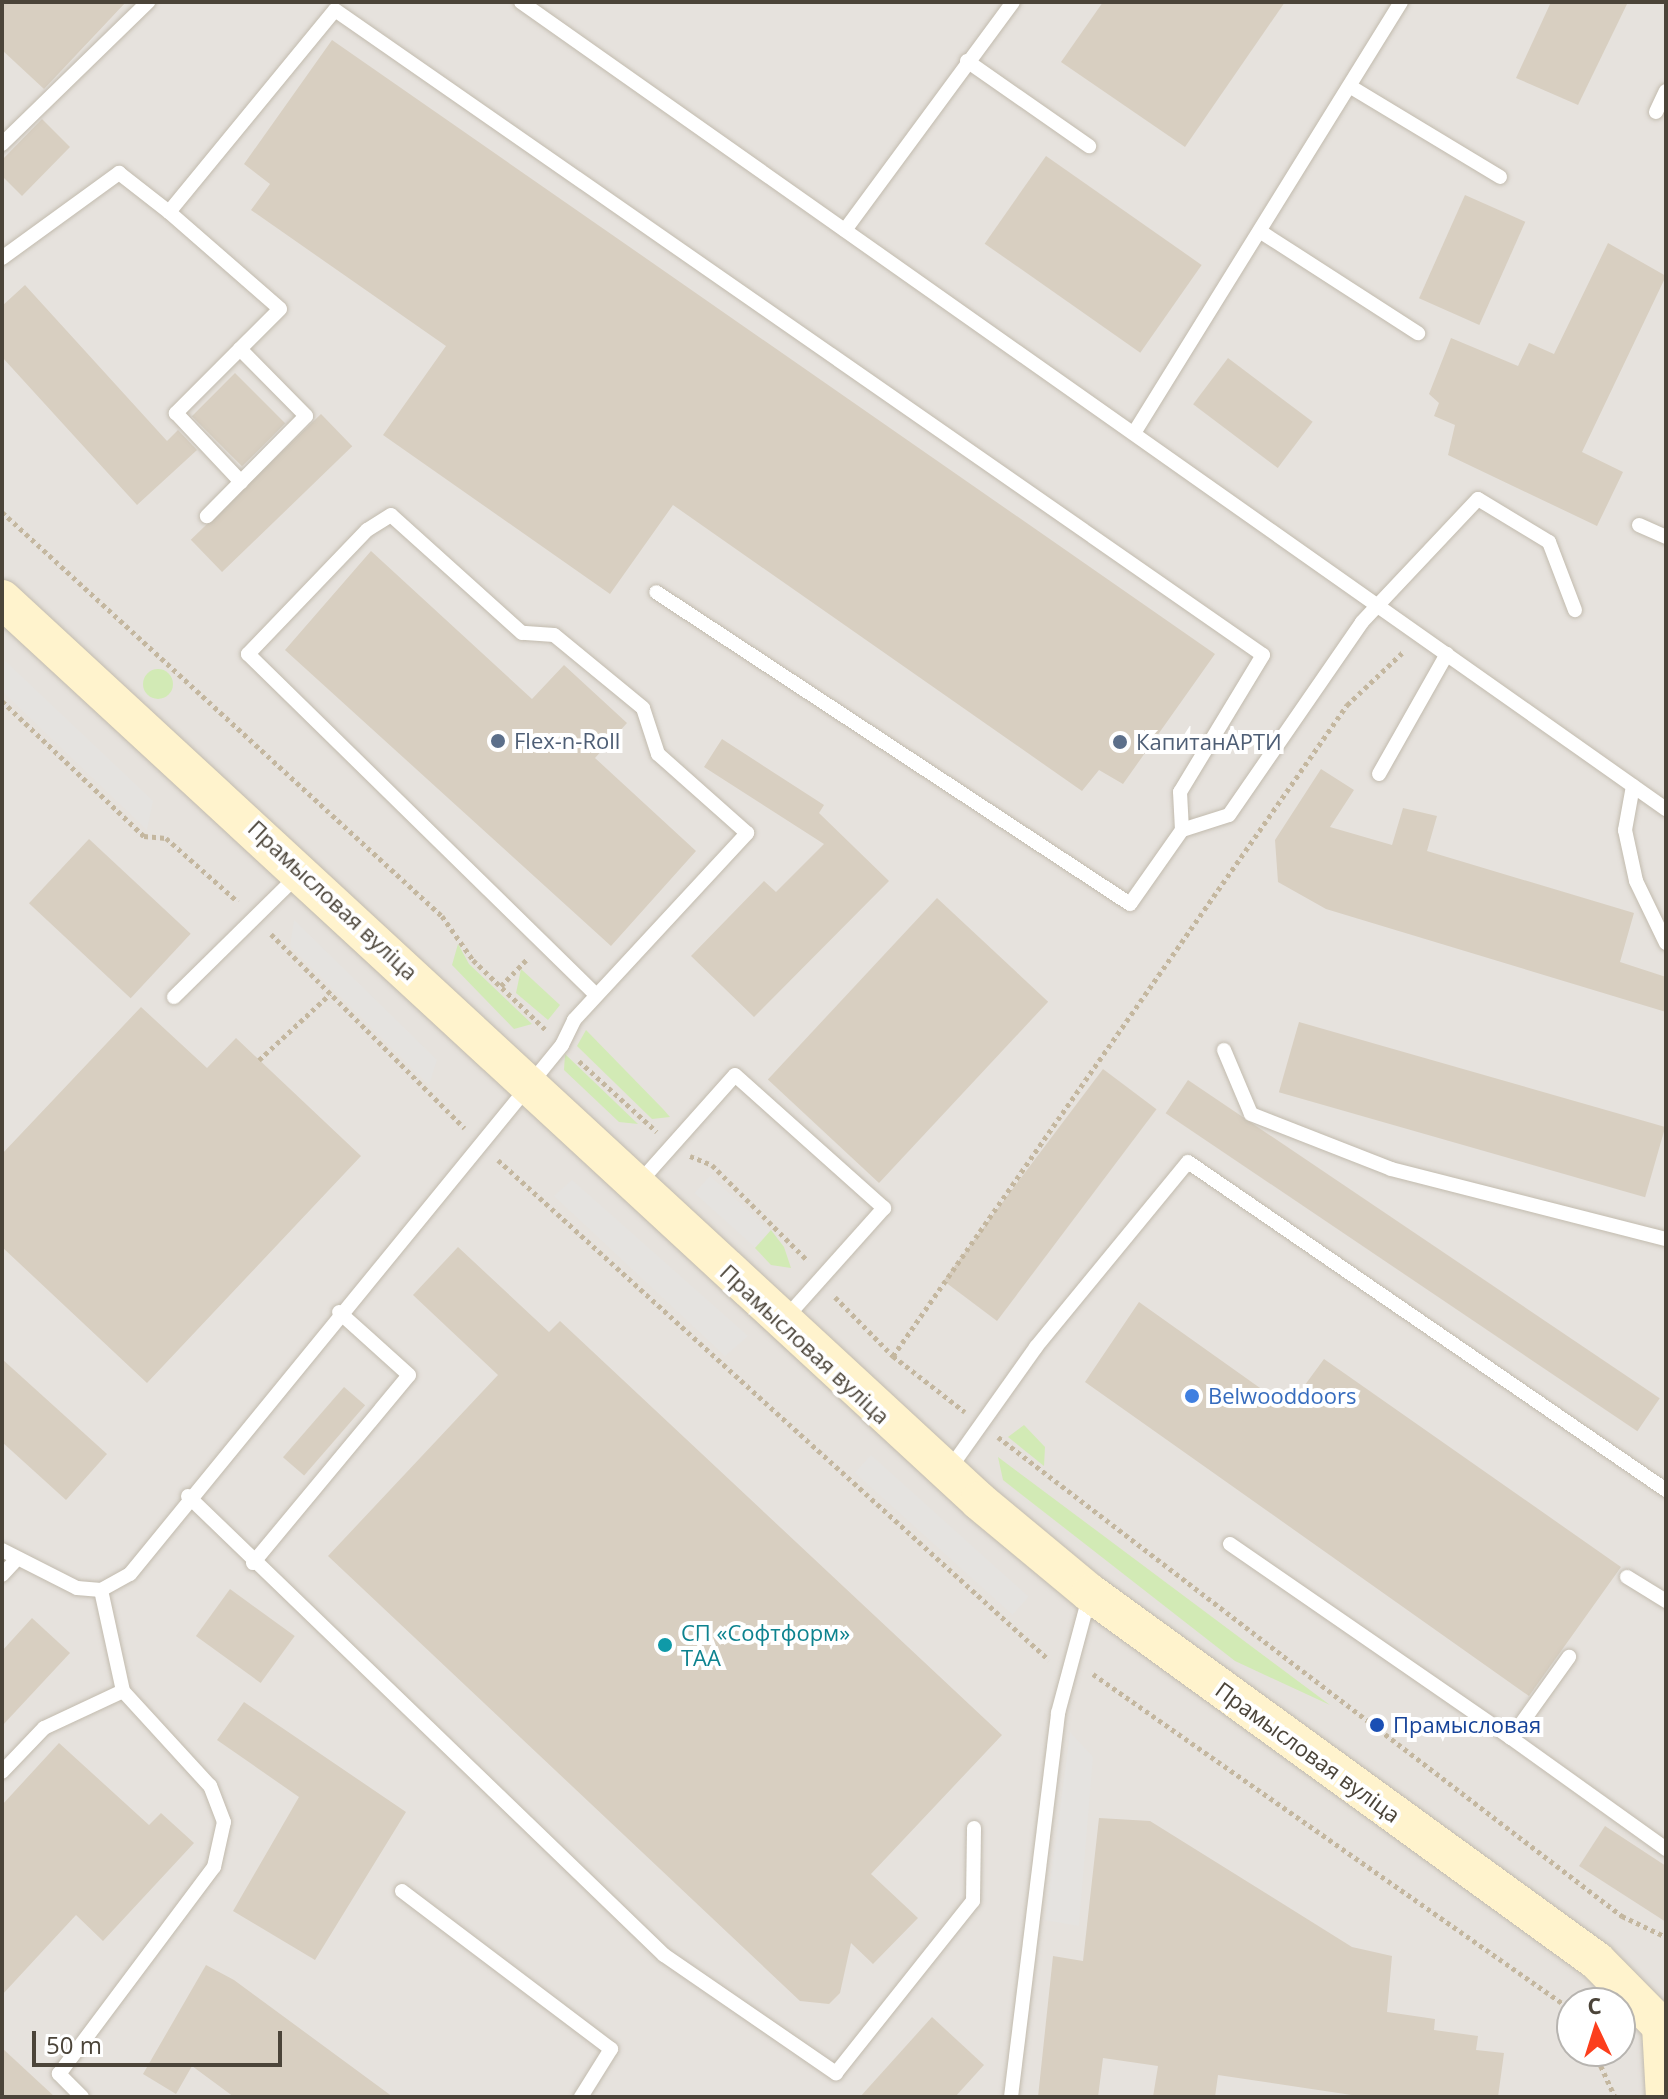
<!DOCTYPE html>
<html>
<head>
<meta charset="utf-8">
<style>
	body { margin:0 }
	#map { position:relative; width:1668px; height:2099px; overflow:hidden; background:#f6f3ec; font-family:"Open Sans",sans-serif }
	div>[style] { position:absolute }
	[style*='--x'] { left:calc(var(--x)*1px); top:calc(var(--y)*1px); width:calc(var(--w)*1px); rotate:calc(var(--a)*1deg) }
	.industrial>* { inset:0; background:#e6e2dd }
	.green>* { inset:0; background:#d2eab5 }
	.round { border-radius:50% }
	.parking>* { inset:0; background:#e5e3e0; transform-origin:0 0 }
	.building>* { inset:0; background:#d8cfc1; transform-origin:0 0 }
	.path>* { height:5px; margin-top:-2.5px; transform-origin:0; background:repeating-linear-gradient(90deg,#c4b79f 0 4px,transparent 0 8px) }
	.roads { filter:drop-shadow(0 0 2px #c2bbae) drop-shadow(0 0 2px #c2bbae) }
	.service>* { height:14px; margin:-7px; padding:0 7px; transform-origin:7px; border-radius:7px; background:#fff }
	.secondary>* { height:38px; margin:-19px; padding:0 19px; transform-origin:19px; border-radius:19px; background:#fff3cd }
	.dots>* { width:22px; height:22px; translate:-50% -50%; box-sizing:border-box; border:4px solid #fff; border-radius:50% }
	span { translate:-50% -50%; white-space:nowrap; text-align:center; line-height:1.15; -webkit-text-stroke:8px #fff; paint-order:stroke }
	.service-label { font-size:22px; color:#4e5e75 }
	.left { translate:0 -50%; text-align:left }
	.street-label { font-size:22px; color:#4b4439 }
	.shop-label { font-size:22px; color:#366cbe }
	.culture-label { font-size:22px; color:#0d838f }
	.transit-label { font-size:22px; color:#164399 }
	.frame { position:absolute; inset:0; border:4px solid #4b4439; pointer-events:none }
	.north { position:absolute; left:1556px; top:1987px; width:80px; height:80px; box-sizing:border-box; background:#fff; border:2px solid #b7b4b0; border-radius:50%; rotate:356deg; font-size:22px; font-weight:700; line-height:32px; text-align:center; color:#4b4439 }
	.north::after { content:''; display:block; margin:auto; width:28px; height:36px; background:#fc3f1d; clip-path:polygon(50% 0,100% 100%,50% 72%,0 100%) }
	.scale { position:absolute; left:32px; top:2031px; width:250px; height:36px; box-sizing:border-box; border:4px solid #4b4439; border-top:0; padding-left:10px; font-size:24px; line-height:28px; white-space:nowrap; color:#4b4439; -webkit-text-stroke:6px #fff; paint-order:stroke }
</style>
</head>
<body>
<div id="map">
	<div class="industrial">
		<i style="clip-path:polygon(evenodd,2px 2px,1666px 2px,1666px 2097px,2px 2097px,2px 2px,1572px 2003px,1620px 2003px,1620px 2051px,1572px 2051px,1572px 2003px)"></i>
	</div>
	<div class="green">
		<i class="round" style="left:143px;top:669px;width:30px;height:30px"></i>
		<i style="clip-path:polygon(458px 944px,469px 964px,532px 1024px,514px 1029px,452px 965px)"></i>
		<i style="clip-path:polygon(521px 969px,560px 1005px,548px 1020px,516px 993px)"></i>
		<i style="clip-path:polygon(586px 1030px,663px 1109px,670px 1117px,652px 1119px,577px 1046px)"></i>
		<i style="clip-path:polygon(565px 1054px,638px 1124px,619px 1122px,564px 1070px)"></i>
		<i style="clip-path:polygon(771px 1230px,784px 1247px,791px 1268px,771px 1265px,755px 1248px)"></i>
		<i style="clip-path:polygon(1024px 1425px,1045px 1447px,1044px 1466px,1008px 1437px)"></i>
		<i style="clip-path:polygon(998px 1457px,1330px 1705px,1235px 1661px,1003px 1480px)"></i>
	</div>
	<div class="parking">
		<i style="clip-path:polygon(2px 658px,153px 801px,147px 830px,2px 691px)"></i>
		<i style="clip-path:polygon(294px 920px,437px 1060px,429px 1085px,290px 946px)"></i>
		<i style="left:710px;top:1176px;width:81px;height:23px;rotate:42deg"></i>
		<i style="clip-path:polygon(572px 1180px,748px 1336px,725px 1356px,554px 1196px)"></i>
		<i style="left:871px;top:1455px;width:212px;height:24px;rotate:42deg"></i>
		<i style="clip-path:polygon(1070px 1732px,1093px 1757px,1079px 1926px,1045px 1920px)"></i>
	</div>
	<div class="building">
		<i style="clip-path:polygon(2px 2px,126px 2px,44px 89px,2px 50px)"></i>
		<i style="clip-path:polygon(1103px 2px,1285px 2px,1185px 147px,1061px 62px)"></i>
		<i style="clip-path:polygon(1551px 2px,1628px 2px,1578px 105px,1516px 78px)"></i>
		<i style="clip-path:polygon(332px 40px,1215px 654px,1123px 784px,1099px 770px,1082px 791px,673px 505px,610px 594px,383px 435px,446px 346px,251px 210px,270px 184px,244px 164px)"></i>
		<i style="clip-path:polygon(42px 119px,70px 147px,22px 196px,2px 176px,2px 160px)"></i>
		<i style="left:1046px;top:156px;width:190px;height:107px;rotate:35deg"></i>
		<i style="left:1465px;top:195px;width:66px;height:113px;rotate:24deg"></i>
		<i style="clip-path:polygon(1608px 243px,1666px 276px,1582px 452px,1623px 472px,1597px 526px,1448px 455px,1455px 425px,1434px 416px,1439px 403px,1429px 394px,1451px 338px,1518px 366px,1529px 343px,1554px 354px)"></i>
		<i style="clip-path:polygon(25px 285px,167px 441px,178px 430px,197px 450px,137px 505px,2px 357px,2px 306px)"></i>
		<i style="left:1228px;top:358px;width:106px;height:58px;rotate:37deg"></i>
		<i style="left:235px;top:373px;width:71px;height:61px;rotate:45deg"></i>
		<i style="left:321px;top:414px;width:45px;height:181px;rotate:46deg"></i>
		<i style="clip-path:polygon(371px 551px,532px 699px,564px 665px,627px 723px,595px 758px,696px 851px,611px 946px,285px 650px)"></i>
		<i style="clip-path:polygon(722px 739px,824px 805px,819px 813px,889px 881px,754px 1017px,691px 956px,764px 881px,776px 892px,824px 844px,704px 767px)"></i>
		<i style="clip-path:polygon(1321px 769px,1354px 790px,1330px 827px,1392px 845px,1403px 808px,1437px 816px,1427px 851px,1634px 913px,1620px 962px,1666px 977px,1666px 1012px,1326px 909px,1278px 882px,1275px 840px)"></i>
		<i style="left:89px;top:839px;width:139px;height:88px;rotate:43deg"></i>
		<i style="left:937px;top:898px;width:152px;height:248px;rotate:43deg"></i>
		<i style="clip-path:polygon(141px 1007px,207px 1068px,236px 1038px,361px 1156px,147px 1383px,2px 1247px,2px 1154px)"></i>
		<i style="left:1299px;top:1022px;width:381px;height:73px;rotate:16deg"></i>
		<i style="left:1103px;top:1069px;width:67px;height:265px;rotate:37deg"></i>
		<i style="left:1188px;top:1080px;width:569px;height:40px;rotate:34deg"></i>
		<i style="clip-path:polygon(458px 1247px,549px 1332px,560px 1321px,1002px 1735px,871px 1874px,918px 1918px,873px 1964px,851px 1943px,840px 1993px,829px 2004px,800px 2001px,328px 1556px,498px 1375px,413px 1295px)"></i>
		<i style="clip-path:polygon(1139px 1302px,1288px 1408px,1324px 1359px,1621px 1567px,1529px 1696px,1085px 1382px)"></i>
		<i style="clip-path:polygon(2px 1359px,107px 1454px,66px 1500px,2px 1442px)"></i>
		<i style="left:344px;top:1387px;width:28px;height:93px;rotate:41deg"></i>
		<i style="left:230px;top:1589px;width:80px;height:58px;rotate:36deg"></i>
		<i style="clip-path:polygon(32px 1618px,70px 1653px,2px 1726px,2px 1651px)"></i>
		<i style="clip-path:polygon(244px 1702px,406px 1812px,315px 1960px,233px 1911px,299px 1797px,217px 1740px)"></i>
		<i style="clip-path:polygon(59px 1743px,149px 1825px,161px 1813px,194px 1843px,103px 1941px,76px 1915px,2px 1995px,2px 1805px)"></i>
		<i style="clip-path:polygon(1099px 1818px,1150px 1821px,1352px 1947px,1392px 1956px,1387px 2012px,1435px 2019px,1434px 2030px,1478px 2036px,1476px 2050px,1504px 2053px,1498px 2097px,1365px 2097px,1218px 2075px,1215px 2097px,1153px 2097px,1158px 2066px,1103px 2058px,1098px 2097px,1038px 2097px,1053px 1956px,1083px 1961px)"></i>
		<i style="clip-path:polygon(1605px 1826px,1666px 1866px,1666px 1922px,1579px 1866px)"></i>
		<i style="clip-path:polygon(206px 1965px,234px 1980px,393px 2097px,234px 2097px,192px 2066px,176px 2094px,143px 2074px)"></i>
		<i style="clip-path:polygon(932px 2017px,984px 2065px,955px 2097px,860px 2097px)"></i>
		<i style="clip-path:polygon(2px 2048px,55px 2097px,2px 2097px)"></i>
	</div>
	<div class="path">
		<i style="--x:2;--y:512;--w:597;--a:42.56"></i>
		<i style="--x:442;--y:916;--w:54;--a:54.8"></i>
		<i style="--x:473;--y:960;--w:100;--a:43.8"></i>
		<i style="--x:2;--y:701;--w:196;--a:43.6"></i>
		<i style="--x:144;--y:836;--w:22;--a:5"></i>
		<i style="--x:166;--y:838;--w:96;--a:41.6"></i>
		<i style="--x:271;--y:934;--w:274;--a:45.1"></i>
		<i style="--x:501;--y:986;--w:39;--a:-46"></i>
		<i style="--x:259;--y:1060;--w:97;--a:-42.9"></i>
		<i style="--x:579;--y:1061;--w:105;--a:42.3"></i>
		<i style="--x:690;--y:1156;--w:24;--a:22"></i>
		<i style="--x:712;--y:1165;--w:134;--a:45"></i>
		<i style="--x:498;--y:1160;--w:744;--a:42.22"></i>
		<i style="--x:835;--y:1297;--w:83;--a:45.5"></i>
		<i style="--x:893;--y:1356;--w:91;--a:37.9"></i>
		<i style="--x:893;--y:1356;--w:794;--a:-55.11"></i>
		<i style="--x:1347;--y:705;--w:77;--a:-43.4"></i>
		<i style="--x:998;--y:1437;--w:787;--a:37.51"></i>
		<i style="--x:1622;--y:1916;--w:49;--a:25.5"></i>
		<i style="--x:1093;--y:1674;--w:585;--a:35.05"></i>
		<i style="--x:1594;--y:2051;--w:51;--a:65.5"></i>
	</div>
	<div class="roads">
		<div class="service">
			<i style="--x:521;--y:2;--w:1401;--a:35.18"></i>
			<i style="--x:967;--y:61;--w:149;--a:34.9"></i>
			<i style="--x:1351;--y:87;--w:174;--a:31.1"></i>
			<i style="--x:1656;--y:112;--w:23;--a:-65"></i>
			<i style="--x:2;--y:144;--w:204;--a:-44.2"></i>
			<i style="--x:169;--y:212;--w:147;--a:41.1"></i>
			<i style="--x:280;--y:309;--w:57;--a:135"></i>
			<i style="--x:240;--y:349;--w:94;--a:45.4"></i>
			<i style="--x:306;--y:416;--w:141;--a:134.7"></i>
			<i style="--x:845;--y:230;--w:283;--a:-53.6"></i>
			<i style="--x:1261;--y:232;--w:187;--a:32.8"></i>
			<i style="--x:2;--y:258;--w:145;--a:-36"></i>
			<i style="--x:119;--y:173;--w:63;--a:38"></i>
			<i style="--x:169;--y:212;--w:261;--a:-50.6"></i>
			<i style="--x:335;--y:10;--w:1130;--a:34.8"></i>
			<i style="--x:1263;--y:655;--w:160;--a:121.2"></i>
			<i style="--x:1180;--y:792;--w:38;--a:87"></i>
			<i style="--x:1182;--y:830;--w:90;--a:125.1"></i>
			<i style="--x:1130;--y:904;--w:567;--a:-146.65"></i>
			<i style="--x:240;--y:349;--w:91;--a:135"></i>
			<i style="--x:176;--y:413;--w:95;--a:46.7"></i>
			<i style="--x:1134;--y:433;--w:507;--a:-58.22"></i>
			<i style="--x:1639;--y:525;--w:30;--a:24"></i>
			<i style="--x:1379;--y:774;--w:138;--a:-60.5"></i>
			<i style="--x:1633;--y:786;--w:45;--a:100.3"></i>
			<i style="--x:1625;--y:830;--w:52;--a:77.8"></i>
			<i style="--x:1636;--y:881;--w:69;--a:64.2"></i>
			<i style="--x:1182;--y:830;--w:49;--a:-17.7"></i>
			<i style="--x:1229;--y:815;--w:234;--a:-55.4"></i>
			<i style="--x:1362;--y:622;--w:169;--a:-46.7"></i>
			<i style="--x:1478;--y:499;--w:83;--a:31.2"></i>
			<i style="--x:1549;--y:542;--w:73;--a:69.1"></i>
			<i style="--x:174;--y:997;--w:173;--a:-44.5"></i>
			<i style="--x:1224;--y:1050;--w:69;--a:67.1"></i>
			<i style="--x:1251;--y:1114;--w:150;--a:21.4"></i>
			<i style="--x:1391;--y:1169;--w:284;--a:14.3"></i>
			<i style="--x:637;--y:1185;--w:147;--a:-48.3"></i>
			<i style="--x:735;--y:1075;--w:200;--a:41.8"></i>
			<i style="--x:884;--y:1208;--w:150;--a:131.8"></i>
			<i style="--x:948;--y:1471;--w:152;--a:-54.6"></i>
			<i style="--x:1036;--y:1347;--w:239;--a:-50.6"></i>
			<i style="--x:1188;--y:1162;--w:580;--a:34.46"></i>
			<i style="--x:188;--y:1496;--w:661;--a:43.96"></i>
			<i style="--x:664;--y:1955;--w:209;--a:34.5"></i>
			<i style="--x:836;--y:2073;--w:220;--a:-51.5"></i>
			<i style="--x:973;--y:1901;--w:73;--a:-89.2"></i>
			<i style="--x:1230;--y:1544;--w:341;--a:34.6"></i>
			<i style="--x:1511;--y:1738;--w:100;--a:-54.4"></i>
			<i style="--x:2;--y:1550;--w:84;--a:26.9"></i>
			<i style="--x:77;--y:1588;--w:24;--a:5"></i>
			<i style="--x:101;--y:1590;--w:33;--a:-29"></i>
			<i style="--x:130;--y:1574;--w:683;--a:-50.76"></i>
			<i style="--x:562;--y:1045;--w:28;--a:-64"></i>
			<i style="--x:574;--y:1020;--w:255;--a:-47.2"></i>
			<i style="--x:747;--y:833;--w:119;--a:-138.4"></i>
			<i style="--x:658;--y:754;--w:48;--a:-108.1"></i>
			<i style="--x:643;--y:708;--w:115;--a:-140.6"></i>
			<i style="--x:554;--y:635;--w:32;--a:-176"></i>
			<i style="--x:522;--y:633;--w:176;--a:-138"></i>
			<i style="--x:391;--y:515;--w:28;--a:148"></i>
			<i style="--x:367;--y:530;--w:172;--a:133.8"></i>
			<i style="--x:248;--y:654;--w:487;--a:44.4"></i>
			<i style="--x:253;--y:1563;--w:244;--a:-50.3"></i>
			<i style="--x:409;--y:1375;--w:94;--a:-138"></i>
			<i style="--x:2;--y:1575;--w:18;--a:-47"></i>
			<i style="--x:1627;--y:1577;--w:46;--a:31.6"></i>
			<i style="--x:1511;--y:1738;--w:191;--a:35.6"></i>
			<i style="--x:2;--y:1772;--w:61;--a:-46.3"></i>
			<i style="--x:44;--y:1728;--w:87;--a:-25.1"></i>
			<i style="--x:402;--y:1891;--w:262;--a:37.1"></i>
			<i style="--x:611;--y:2049;--w:57;--a:122"></i>
			<i style="--x:82;--y:2097;--w:33;--a:-135"></i>
			<i style="--x:59;--y:2074;--w:259;--a:-53.2"></i>
			<i style="--x:214;--y:1867;--w:46;--a:-77.5"></i>
			<i style="--x:224;--y:1822;--w:39;--a:-111"></i>
			<i style="--x:210;--y:1786;--w:129;--a:-132.5"></i>
			<i style="--x:123;--y:1691;--w:103;--a:-102.3"></i>
			<i style="--x:1011;--y:2097;--w:387;--a:-83"></i>
			<i style="--x:1058;--y:1713;--w:120;--a:-75"></i>
		</div>
		<div class="secondary">
			<i style="--x:2;--y:599;--w:1330;--a:42.71"></i>
			<i style="--x:979;--y:1501;--w:144;--a:39.7"></i>
			<i style="--x:1090;--y:1593;--w:626;--a:35.97"></i>
			<i style="--x:1597;--y:1961;--w:91;--a:45.4"></i>
			<i style="--x:1661;--y:2026;--w:71;--a:86.8"></i>
		</div>
	</div>
	<div class="dots">
		<i style="left:498px;top:741px;background:#5c6f8a"></i>
		<i style="left:1120px;top:742px;background:#5c6f8a"></i>
		<i style="left:1192px;top:1396px;background:#3f7fe0"></i>
		<i style="left:665px;top:1645px;background:#0f9aa8"></i>
		<i style="left:1377px;top:1725px;background:#1a4fb4"></i>
	</div>
	<div class="service-label">
		<span class="left" style="left:514px;top:741px">Flex-n-Roll</span>
		<span class="left" style="left:1136px;top:742px">КапитанАРТИ</span>
	</div>
	<div class="street-label">
		<span style="left:333px;top:900px;rotate:43deg">Прамысловая вуліца</span>
		<span style="left:805px;top:1344px;rotate:43deg">Прамысловая вуліца</span>
		<span style="left:1308px;top:1752px;rotate:36deg">Прамысловая вуліца</span>
	</div>
	<div class="shop-label">
		<span class="left" style="left:1208px;top:1396px">Belwooddoors</span>
	</div>
	<div class="culture-label">
		<span class="left" style="left:681px;top:1645px">СП «Софтформ»<br>ТАА</span>
	</div>
	<div class="transit-label">
		<span class="left" style="left:1393px;top:1725px">Прамысловая</span>
	</div>
	<div class="frame"></div>
	<div class="north">С</div>
	<div class="scale">50 m</div>
</div>
</body>
</html>
